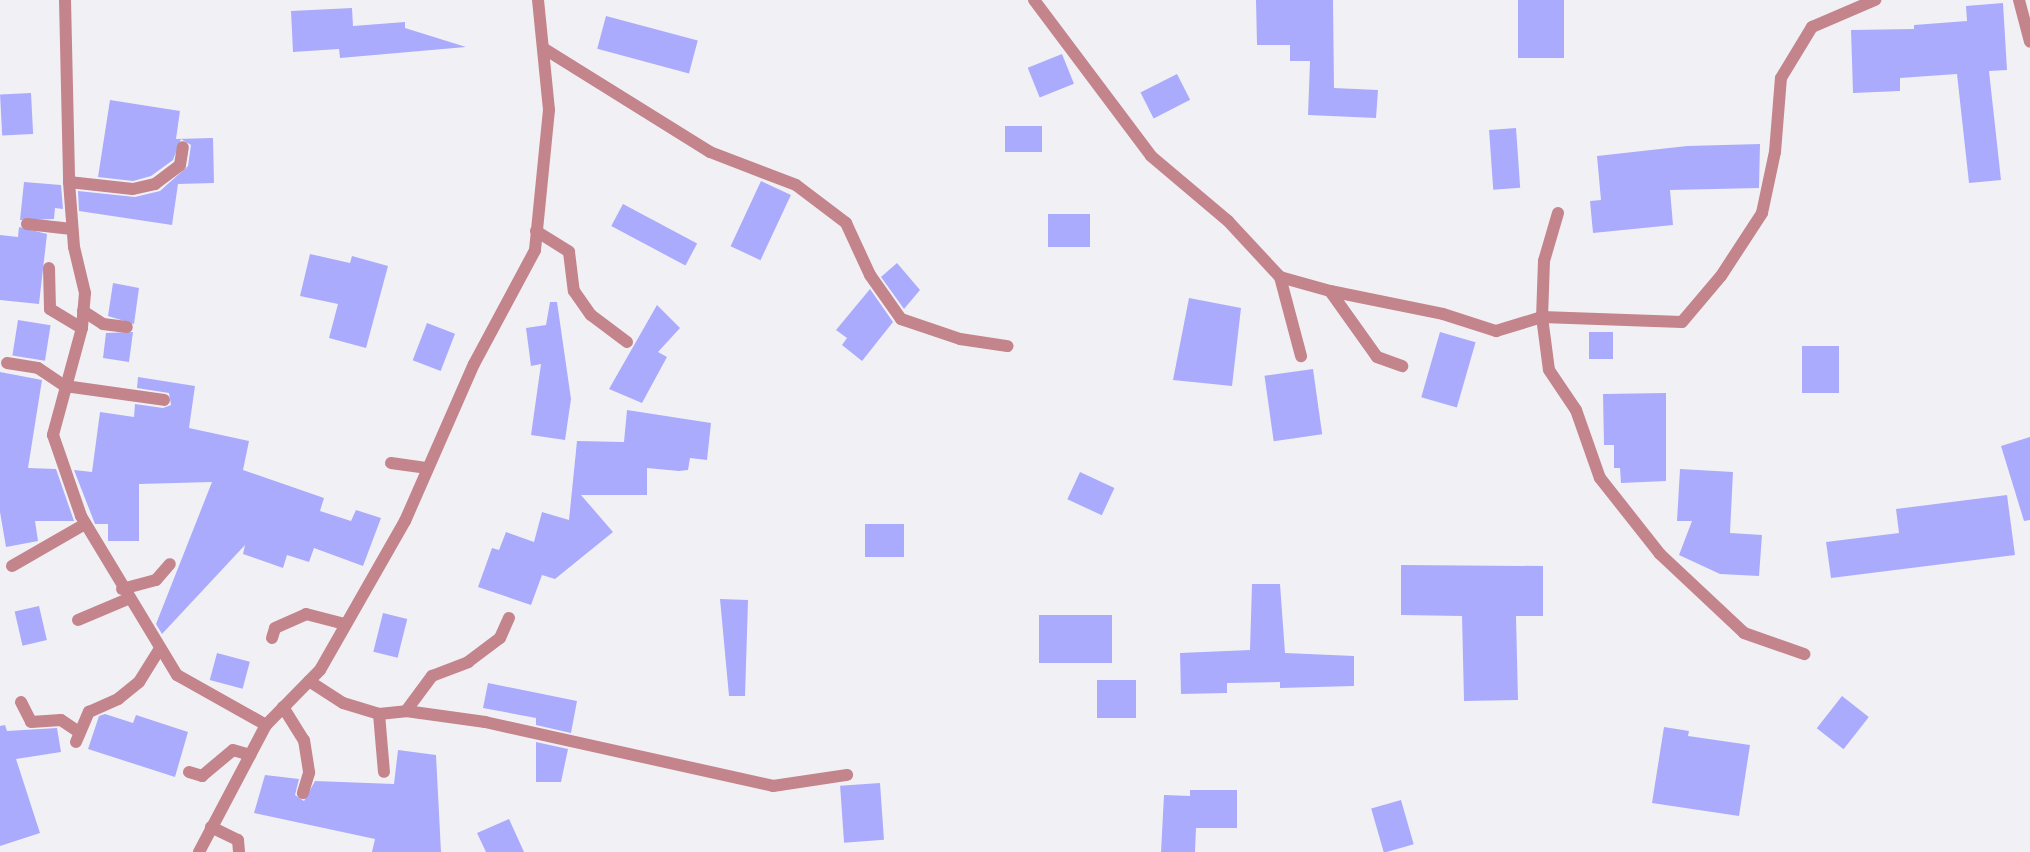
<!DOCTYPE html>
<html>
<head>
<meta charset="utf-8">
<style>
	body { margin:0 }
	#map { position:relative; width:2030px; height:852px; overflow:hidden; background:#f1f1f5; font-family:"Archivo Narrow",sans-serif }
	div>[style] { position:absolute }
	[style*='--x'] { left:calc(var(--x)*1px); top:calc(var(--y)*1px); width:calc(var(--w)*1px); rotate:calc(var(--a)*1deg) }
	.building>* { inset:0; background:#ababfd; transform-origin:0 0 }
	.minor>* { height:12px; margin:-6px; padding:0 6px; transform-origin:6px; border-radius:6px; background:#c4848b }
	span { translate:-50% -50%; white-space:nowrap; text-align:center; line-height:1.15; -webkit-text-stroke:4.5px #fff; paint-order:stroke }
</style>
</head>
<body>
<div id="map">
	<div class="building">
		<i style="clip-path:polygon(1256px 0,1333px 0,1334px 88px,1378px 90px,1376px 118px,1308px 115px,1310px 61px,1290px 61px,1290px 45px,1257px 45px)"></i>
		<i style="left:1518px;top:0;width:46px;height:58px"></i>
		<i style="clip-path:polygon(2003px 3px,2007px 70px,1989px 71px,2001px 180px,1969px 183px,1957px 74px,1900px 78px,1900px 91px,1853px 93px,1851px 30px,1914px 29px,1914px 25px,1967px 21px,1966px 6px)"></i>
		<i style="clip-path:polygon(352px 8px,353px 26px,405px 22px,405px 28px,466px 47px,340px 58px,339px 49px,293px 52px,291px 11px)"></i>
		<i style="left:606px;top:16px;width:95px;height:34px;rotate:15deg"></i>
		<i style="left:1062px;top:54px;width:32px;height:37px;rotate:68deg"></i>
		<i style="left:1177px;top:74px;width:29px;height:41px;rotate:63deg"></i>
		<i style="left:31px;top:93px;width:41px;height:31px;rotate:87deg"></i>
		<i style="clip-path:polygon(110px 100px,180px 111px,176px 139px,213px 138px,214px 183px,178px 184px,172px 225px,79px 211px,78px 191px,135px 197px,160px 191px,188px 166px,191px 145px,181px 139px,173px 160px,151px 176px,133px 181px,98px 177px)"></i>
		<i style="left:1042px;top:126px;width:26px;height:37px;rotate:90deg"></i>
		<i style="left:1516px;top:128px;width:60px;height:27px;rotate:86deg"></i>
		<i style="clip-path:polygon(1760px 144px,1759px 188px,1670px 190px,1673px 225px,1593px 233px,1590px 201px,1601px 200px,1597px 156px,1687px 146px)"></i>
		<i style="left:761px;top:181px;width:33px;height:72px;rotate:25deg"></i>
		<i style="clip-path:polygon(24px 182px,61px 185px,63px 209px,55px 208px,54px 219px,20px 220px)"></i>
		<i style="left:623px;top:204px;width:84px;height:25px;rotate:28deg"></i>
		<i style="left:1048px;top:214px;width:42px;height:33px"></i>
		<i style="clip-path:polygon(19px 227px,47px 234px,39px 304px,0 300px,0 235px,18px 237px)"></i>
		<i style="clip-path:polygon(310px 254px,350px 263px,352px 256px,388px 266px,366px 348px,329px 338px,338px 304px,300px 296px)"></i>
		<i style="clip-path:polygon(897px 263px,920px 290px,904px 309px,881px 277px)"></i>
		<i style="clip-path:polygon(113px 283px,139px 288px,134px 324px,108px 316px)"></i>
		<i style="clip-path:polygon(870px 289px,893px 322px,862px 361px,842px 345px,847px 338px,836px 330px)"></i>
		<i style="clip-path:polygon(1189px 298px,1241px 308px,1232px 386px,1173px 380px)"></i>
		<i style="clip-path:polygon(550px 302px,557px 302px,571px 399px,565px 440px,531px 435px,541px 364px,531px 366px,526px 328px,546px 325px)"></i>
		<i style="clip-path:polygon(657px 305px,680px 328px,658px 352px,667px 357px,642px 403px,609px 389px)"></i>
		<i style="left:18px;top:320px;width:33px;height:36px;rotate:9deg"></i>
		<i style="left:427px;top:323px;width:30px;height:40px;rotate:21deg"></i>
		<i style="clip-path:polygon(133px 332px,129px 362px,103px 358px,106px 333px)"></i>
		<i style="left:1440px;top:332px;width:37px;height:68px;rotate:16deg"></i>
		<i style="left:1589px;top:332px;width:24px;height:27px"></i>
		<i style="left:1802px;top:346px;width:37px;height:47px"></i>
		<i style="left:1313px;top:369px;width:66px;height:49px;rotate:82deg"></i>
		<i style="clip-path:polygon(0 372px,42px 380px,28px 468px,56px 469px,74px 521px,35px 521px,38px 541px,6px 547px,0 512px)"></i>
		<i style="clip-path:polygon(138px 377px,195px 386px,189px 428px,249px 441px,243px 470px,324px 498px,320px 511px,351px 521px,356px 510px,381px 518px,363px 566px,314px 548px,309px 562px,287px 555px,283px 568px,243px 554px,245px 545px,162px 634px,156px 624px,212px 482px,139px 484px,139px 541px,108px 541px,108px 524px,95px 524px,74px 470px,92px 472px,100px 412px,134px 417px,135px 404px,163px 408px,171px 405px,169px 393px,137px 388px)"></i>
		<i style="clip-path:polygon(1666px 393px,1666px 481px,1621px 483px,1620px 468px,1614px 468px,1614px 445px,1604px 445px,1603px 394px)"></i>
		<i style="clip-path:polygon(627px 410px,711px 423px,707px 460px,690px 458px,688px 470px,679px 471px,647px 468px,647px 495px,581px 495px,613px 532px,555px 579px,542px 575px,531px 605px,478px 587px,492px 548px,499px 550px,506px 532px,534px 542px,542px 512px,569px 520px,577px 441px,624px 442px)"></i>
		<i style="clip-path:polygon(2030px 437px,2030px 520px,2024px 521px,2001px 446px)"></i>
		<i style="clip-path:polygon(1680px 469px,1733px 472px,1730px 533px,1762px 535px,1759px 576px,1720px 574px,1679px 555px,1692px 521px,1677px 521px)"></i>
		<i style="left:1080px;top:472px;width:38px;height:30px;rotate:25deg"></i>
		<i style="clip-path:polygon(2007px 495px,2015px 555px,1831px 578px,1826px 542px,1899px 533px,1896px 509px)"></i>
		<i style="left:865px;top:524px;width:39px;height:33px"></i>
		<i style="clip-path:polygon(1401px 565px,1543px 566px,1543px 616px,1516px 616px,1518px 700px,1464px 701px,1462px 616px,1401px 615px)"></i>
		<i style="clip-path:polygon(1252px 584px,1280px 584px,1285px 653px,1354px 656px,1354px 686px,1280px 688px,1280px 682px,1227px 683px,1227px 693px,1181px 694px,1180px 653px,1250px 650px)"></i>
		<i style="clip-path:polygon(720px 599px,748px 600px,745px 696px,729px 696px)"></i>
		<i style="left:39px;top:606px;width:35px;height:25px;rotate:77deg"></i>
		<i style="left:383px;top:613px;width:25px;height:40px;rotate:14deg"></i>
		<i style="left:1039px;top:615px;width:73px;height:48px"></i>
		<i style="left:217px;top:653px;width:34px;height:28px;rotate:15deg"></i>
		<i style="left:1097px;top:680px;width:39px;height:38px"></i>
		<i style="clip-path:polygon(488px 683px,577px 701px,571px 733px,536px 725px,536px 718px,483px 708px)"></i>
		<i style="left:1842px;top:696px;width:34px;height:41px;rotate:38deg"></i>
		<i style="clip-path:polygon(105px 714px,133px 723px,136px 715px,188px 732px,175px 777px,88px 749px,99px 716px)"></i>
		<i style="clip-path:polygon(5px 725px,7px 731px,57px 728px,61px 752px,16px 759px,40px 833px,0 846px,0 726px)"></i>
		<i style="clip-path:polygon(1664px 727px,1689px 731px,1688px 736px,1750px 745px,1739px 816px,1652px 803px)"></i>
		<i style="clip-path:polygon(536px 742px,568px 749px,561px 782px,536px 782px)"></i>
		<i style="clip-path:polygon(398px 750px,436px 755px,441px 852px,372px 852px,375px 839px,254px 813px,265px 775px,299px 779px,295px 795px,304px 801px,315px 781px,394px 784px)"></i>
		<i style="left:880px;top:783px;width:57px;height:40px;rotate:86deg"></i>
		<i style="clip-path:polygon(1190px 790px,1237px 790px,1237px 828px,1196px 828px,1195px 852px,1161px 852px,1164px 795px,1190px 796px)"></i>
		<i style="left:1401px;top:800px;width:46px;height:31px;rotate:74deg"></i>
		<i style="clip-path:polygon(509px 819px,524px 852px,486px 852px,477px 833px)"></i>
	</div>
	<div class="minor">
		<i style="--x:65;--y:0;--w:182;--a:88.7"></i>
		<i style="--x:69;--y:182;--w:65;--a:85.6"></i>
		<i style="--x:74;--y:247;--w:47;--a:76.6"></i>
		<i style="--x:85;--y:293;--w:35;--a:95"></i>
		<i style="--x:82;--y:328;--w:111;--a:105.2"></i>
		<i style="--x:53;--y:435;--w:86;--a:70.9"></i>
		<i style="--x:81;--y:516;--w:186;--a:58.9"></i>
		<i style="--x:177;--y:675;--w:102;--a:29.3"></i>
		<i style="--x:1034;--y:0;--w:195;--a:53.1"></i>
		<i style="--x:1151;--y:156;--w:101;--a:40.2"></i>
		<i style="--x:1228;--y:221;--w:76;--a:47.1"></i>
		<i style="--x:1280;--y:277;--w:52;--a:15.6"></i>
		<i style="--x:1330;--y:291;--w:81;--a:54.5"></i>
		<i style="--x:1377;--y:357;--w:27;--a:20"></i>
		<i style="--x:2019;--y:0;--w:43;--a:75.3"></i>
		<i style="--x:543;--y:48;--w:197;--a:31.9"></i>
		<i style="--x:710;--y:152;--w:92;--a:21"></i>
		<i style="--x:796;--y:185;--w:63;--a:37.2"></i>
		<i style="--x:846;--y:223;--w:57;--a:65.2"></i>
		<i style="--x:870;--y:275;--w:54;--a:54.8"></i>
		<i style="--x:901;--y:319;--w:62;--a:18.7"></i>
		<i style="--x:960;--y:339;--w:48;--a:8.5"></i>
		<i style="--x:69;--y:182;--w:64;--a:6.2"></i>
		<i style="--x:133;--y:189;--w:23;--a:-13"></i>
		<i style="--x:155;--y:184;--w:31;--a:-37"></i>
		<i style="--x:180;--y:165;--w:18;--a:-81"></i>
		<i style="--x:1558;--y:213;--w:50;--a:106.3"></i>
		<i style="--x:1544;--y:261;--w:56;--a:92"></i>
		<i style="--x:1542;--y:317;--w:140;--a:2"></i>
		<i style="--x:1682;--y:322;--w:60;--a:-49.7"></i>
		<i style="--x:1721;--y:276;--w:75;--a:-56.9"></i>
		<i style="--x:1762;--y:213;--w:62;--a:-78"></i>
		<i style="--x:1775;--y:152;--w:74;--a:-85.4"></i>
		<i style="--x:1781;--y:78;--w:60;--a:-58.7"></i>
		<i style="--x:1812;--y:27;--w:69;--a:-23.2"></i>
		<i style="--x:27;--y:224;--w:45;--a:6.3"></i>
		<i style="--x:536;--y:231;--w:39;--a:32"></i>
		<i style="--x:569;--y:252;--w:39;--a:83"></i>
		<i style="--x:574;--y:291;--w:29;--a:55"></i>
		<i style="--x:591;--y:315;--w:45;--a:36.9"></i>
		<i style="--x:49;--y:268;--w:41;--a:88.6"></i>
		<i style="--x:50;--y:309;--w:37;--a:31"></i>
		<i style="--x:1280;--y:277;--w:82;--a:75.1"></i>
		<i style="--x:1330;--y:291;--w:115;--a:11.5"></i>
		<i style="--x:1443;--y:314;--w:56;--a:17.8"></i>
		<i style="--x:1496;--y:331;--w:48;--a:-16.9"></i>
		<i style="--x:1542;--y:317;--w:53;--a:82.5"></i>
		<i style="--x:1549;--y:370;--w:48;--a:56"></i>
		<i style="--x:1576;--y:410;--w:72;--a:70.6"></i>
		<i style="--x:1600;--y:478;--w:97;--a:51.7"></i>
		<i style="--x:1660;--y:554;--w:115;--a:43.2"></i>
		<i style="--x:1744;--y:633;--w:64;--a:19.3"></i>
		<i style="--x:83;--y:311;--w:24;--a:33"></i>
		<i style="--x:103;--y:324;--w:24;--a:7"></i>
		<i style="--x:7;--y:363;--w:31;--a:9"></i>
		<i style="--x:38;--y:368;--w:32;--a:34"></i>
		<i style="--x:65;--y:386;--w:100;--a:8"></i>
		<i style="--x:391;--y:463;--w:37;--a:8"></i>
		<i style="--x:12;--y:566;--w:84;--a:-29.9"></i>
		<i style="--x:122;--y:589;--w:35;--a:-15"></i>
		<i style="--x:156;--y:580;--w:21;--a:-49"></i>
		<i style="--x:78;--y:620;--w:54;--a:-22.8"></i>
		<i style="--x:272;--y:638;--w:10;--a:-73"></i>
		<i style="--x:275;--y:628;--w:34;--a:-24"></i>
		<i style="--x:306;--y:614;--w:40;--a:14.4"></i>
		<i style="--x:309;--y:681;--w:40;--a:32.9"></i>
		<i style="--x:343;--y:703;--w:38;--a:17"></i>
		<i style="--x:379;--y:714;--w:58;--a:85.1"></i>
		<i style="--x:21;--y:702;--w:22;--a:63"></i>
		<i style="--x:31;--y:722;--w:30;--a:-4"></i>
		<i style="--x:61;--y:720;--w:22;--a:34"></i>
		<i style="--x:283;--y:707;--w:39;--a:58"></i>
		<i style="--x:304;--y:740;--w:33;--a:81"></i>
		<i style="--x:309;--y:773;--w:21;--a:107"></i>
		<i style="--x:406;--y:711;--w:44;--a:-53.4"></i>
		<i style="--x:432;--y:676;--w:39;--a:-21"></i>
		<i style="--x:468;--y:662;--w:40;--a:-37"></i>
		<i style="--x:500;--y:638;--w:22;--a:-66"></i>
		<i style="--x:379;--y:714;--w:27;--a:-6"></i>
		<i style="--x:406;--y:711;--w:80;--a:7.9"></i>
		<i style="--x:485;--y:722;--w:295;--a:12.5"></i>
		<i style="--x:773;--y:786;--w:75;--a:-8.5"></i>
		<i style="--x:76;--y:742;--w:33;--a:-67"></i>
		<i style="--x:89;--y:712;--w:32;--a:-24"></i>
		<i style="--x:118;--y:699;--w:27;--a:-39"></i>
		<i style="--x:139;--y:682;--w:39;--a:-58"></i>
		<i style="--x:189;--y:772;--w:14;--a:17"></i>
		<i style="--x:202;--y:776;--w:40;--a:-40"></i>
		<i style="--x:233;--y:750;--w:18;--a:16"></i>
		<i style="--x:211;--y:827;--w:30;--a:26"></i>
		<i style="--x:238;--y:840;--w:12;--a:85"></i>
		<i style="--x:199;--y:852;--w:144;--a:-62.2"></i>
		<i style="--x:266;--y:725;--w:77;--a:-45.5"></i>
		<i style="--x:320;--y:670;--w:172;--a:-60.3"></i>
		<i style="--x:405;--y:521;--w:171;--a:-66.3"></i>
		<i style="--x:474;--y:364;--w:129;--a:-61.8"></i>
		<i style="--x:535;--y:250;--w:141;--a:-84.3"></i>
		<i style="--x:549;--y:110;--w:111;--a:-95.7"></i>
	</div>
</div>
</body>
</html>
